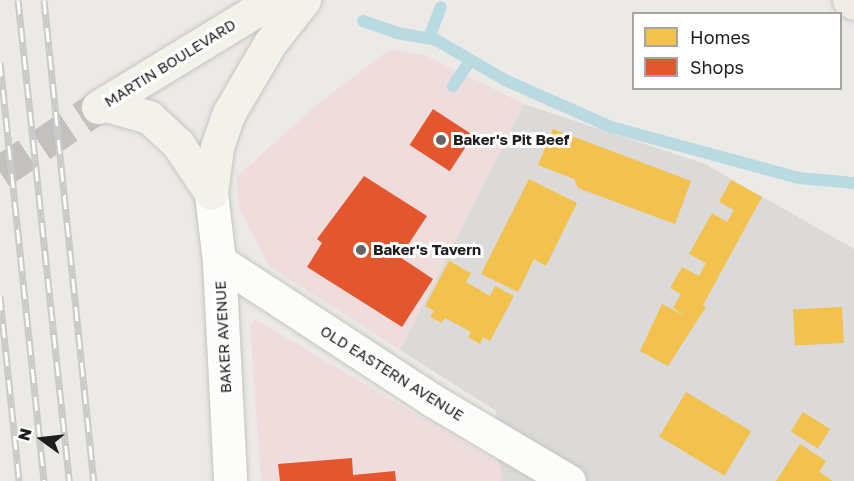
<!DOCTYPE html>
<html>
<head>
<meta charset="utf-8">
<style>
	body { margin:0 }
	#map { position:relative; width:854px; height:481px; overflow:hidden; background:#eceae7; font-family:"Golos Text",sans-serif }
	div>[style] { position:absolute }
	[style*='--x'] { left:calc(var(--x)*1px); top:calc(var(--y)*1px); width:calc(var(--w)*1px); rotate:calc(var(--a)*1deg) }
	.residential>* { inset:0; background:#dbdad8 }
	.commercial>* { inset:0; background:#eedddc }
	.homes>* { inset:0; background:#f2c14e; transform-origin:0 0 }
	.shops>* { inset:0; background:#e4572e; transform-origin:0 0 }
	.stream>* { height:12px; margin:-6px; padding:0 6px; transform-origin:6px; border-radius:6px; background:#badae1 }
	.secondary-tunnel>* { height:33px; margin-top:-16.5px; transform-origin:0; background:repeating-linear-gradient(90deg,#c3c1bf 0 33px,transparent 0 49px) }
	.roads { filter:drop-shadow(0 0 2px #c5c4c3) drop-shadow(0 0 2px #c5c4c3) }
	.street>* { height:33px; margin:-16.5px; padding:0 16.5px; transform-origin:16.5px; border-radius:16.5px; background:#fcfcfb }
	.secondary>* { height:33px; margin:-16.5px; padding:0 16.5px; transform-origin:16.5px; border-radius:16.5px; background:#f3f2ea }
	.primary>* { height:33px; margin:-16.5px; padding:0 16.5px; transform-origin:16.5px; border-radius:16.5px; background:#f0ebe4 }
	.rail>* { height:7px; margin-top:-3.5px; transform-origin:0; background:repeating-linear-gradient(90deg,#fff 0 14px,#cacac9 0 28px); box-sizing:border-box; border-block:2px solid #cacac9 }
	.dots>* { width:16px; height:16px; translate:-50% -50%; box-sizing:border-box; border:3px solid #fff; border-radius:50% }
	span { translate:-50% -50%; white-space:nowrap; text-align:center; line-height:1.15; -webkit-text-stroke:6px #fff; paint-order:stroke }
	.street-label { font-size:15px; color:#1e1e1e }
	.poi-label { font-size:15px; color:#1e1e1e; font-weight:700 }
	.left { translate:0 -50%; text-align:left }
	.legend { position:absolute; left:632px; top:12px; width:210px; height:78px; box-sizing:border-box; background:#fff; border:2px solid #a5a5a5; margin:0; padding:8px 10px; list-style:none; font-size:18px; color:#1e1e1e }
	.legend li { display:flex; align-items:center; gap:12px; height:30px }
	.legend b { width:30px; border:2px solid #a5a5a5 }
	.north { position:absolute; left:12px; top:409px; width:60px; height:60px; -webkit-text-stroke:4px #fff; paint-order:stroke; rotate:285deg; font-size:16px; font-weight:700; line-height:24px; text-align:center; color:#1e1e1e }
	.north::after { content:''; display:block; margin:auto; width:21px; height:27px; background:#1e1e1e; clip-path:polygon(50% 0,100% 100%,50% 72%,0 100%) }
</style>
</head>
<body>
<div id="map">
	<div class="residential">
		<i style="clip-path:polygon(524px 104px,705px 164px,854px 249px,854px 481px,498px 481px,496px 411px,400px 350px)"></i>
	</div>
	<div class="commercial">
		<i style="clip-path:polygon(390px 49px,425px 55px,524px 104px,400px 350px,269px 266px,239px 207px,237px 177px,315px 106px)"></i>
		<i style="clip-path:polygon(256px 320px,501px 464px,501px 481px,261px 481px,250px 325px)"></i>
	</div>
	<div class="homes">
		<i style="clip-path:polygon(553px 129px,691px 181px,675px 224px,578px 188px,574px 179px,538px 165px)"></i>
		<i style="clip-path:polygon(529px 179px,577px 203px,546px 266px,534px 259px,518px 292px,481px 274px)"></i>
		<i style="clip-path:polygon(731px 180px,762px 197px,703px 305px,706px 307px,668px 366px,640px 351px,662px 304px,687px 317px,673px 308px,681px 294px,670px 288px,682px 267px,699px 276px,706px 263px,689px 254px,712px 213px,727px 222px,734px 210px,719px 202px)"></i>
		<i style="clip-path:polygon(449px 261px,471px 273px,466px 282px,490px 296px,495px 286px,514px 296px,490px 341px,483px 337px,480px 344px,468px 337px,471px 332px,445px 318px,442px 323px,430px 317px,434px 311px,425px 306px)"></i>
		<i style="left:842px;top:307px;width:36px;height:49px;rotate:87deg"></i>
		<i style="left:686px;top:392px;width:76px;height:52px;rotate:31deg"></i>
		<i style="left:803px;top:412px;width:32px;height:23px;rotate:32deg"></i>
		<i style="clip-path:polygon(800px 444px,826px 461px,819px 472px,833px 481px,776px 481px)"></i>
	</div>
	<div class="shops">
		<i style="left:433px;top:109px;width:48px;height:43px;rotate:33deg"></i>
		<i style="clip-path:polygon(364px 176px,427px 216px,400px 257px,433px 279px,402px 327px,307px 267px,322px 243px,317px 239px)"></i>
		<i style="clip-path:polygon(352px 458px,353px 475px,395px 471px,396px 481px,280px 481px,278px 464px)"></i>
	</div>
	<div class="stream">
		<i style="--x:363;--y:21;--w:36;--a:19"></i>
		<i style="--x:397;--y:33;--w:40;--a:10"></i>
		<i style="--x:436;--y:40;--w:80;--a:30.1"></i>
		<i style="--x:505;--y:80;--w:116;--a:23.9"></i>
		<i style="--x:611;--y:127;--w:195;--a:15.2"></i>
		<i style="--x:799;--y:178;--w:55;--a:5.2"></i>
		<i style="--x:429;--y:38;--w:33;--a:-69"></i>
		<i style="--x:453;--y:86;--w:30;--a:-56"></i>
	</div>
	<div class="secondary-tunnel">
		<i style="--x:0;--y:172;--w:118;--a:-33.6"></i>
	</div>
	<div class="roads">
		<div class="street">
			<i style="--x:211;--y:193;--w:68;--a:83.3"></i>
			<i style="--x:219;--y:261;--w:220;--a:87.1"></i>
			<i style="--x:219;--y:261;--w:254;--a:33.1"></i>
			<i style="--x:432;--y:400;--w:159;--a:30.6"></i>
		</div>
		<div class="secondary">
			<i style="--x:103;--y:104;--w:48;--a:15.8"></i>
			<i style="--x:149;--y:117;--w:40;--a:43"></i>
			<i style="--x:178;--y:144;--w:59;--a:56"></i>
			<i style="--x:98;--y:107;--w:205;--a:-31.4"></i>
			<i style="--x:211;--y:193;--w:46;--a:-82.6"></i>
			<i style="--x:217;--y:147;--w:36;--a:-71"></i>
			<i style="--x:229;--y:113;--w:81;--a:-59.6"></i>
			<i style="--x:270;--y:43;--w:55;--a:-51.7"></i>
		</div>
		<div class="primary">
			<i style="--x:849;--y:0;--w:6;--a:31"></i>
		</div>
	</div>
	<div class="rail">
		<i style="--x:18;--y:0;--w:484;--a:83.9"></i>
		<i style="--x:44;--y:0;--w:484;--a:84.1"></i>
		<i style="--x:0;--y:62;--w:421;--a:84"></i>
		<i style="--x:0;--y:296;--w:186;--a:84.1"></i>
	</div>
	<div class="dots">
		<i style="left:441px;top:140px;background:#666564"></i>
		<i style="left:361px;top:250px;background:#666564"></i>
	</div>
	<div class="street-label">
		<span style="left:170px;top:63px;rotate:-32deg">MARTIN BOULEVARD</span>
		<span style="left:223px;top:337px;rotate:-93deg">BAKER AVENUE</span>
		<span style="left:392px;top:373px;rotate:32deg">OLD EASTERN AVENUE</span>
	</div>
	<div class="poi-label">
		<span class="left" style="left:453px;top:140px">Baker's Pit Beef</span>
		<span class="left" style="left:373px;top:250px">Baker's Tavern</span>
	</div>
	<ul class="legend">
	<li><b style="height:16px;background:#f2c14e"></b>Homes</li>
	<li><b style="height:16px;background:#e4572e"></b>Shops</li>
	</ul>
	<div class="north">N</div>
</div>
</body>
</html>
